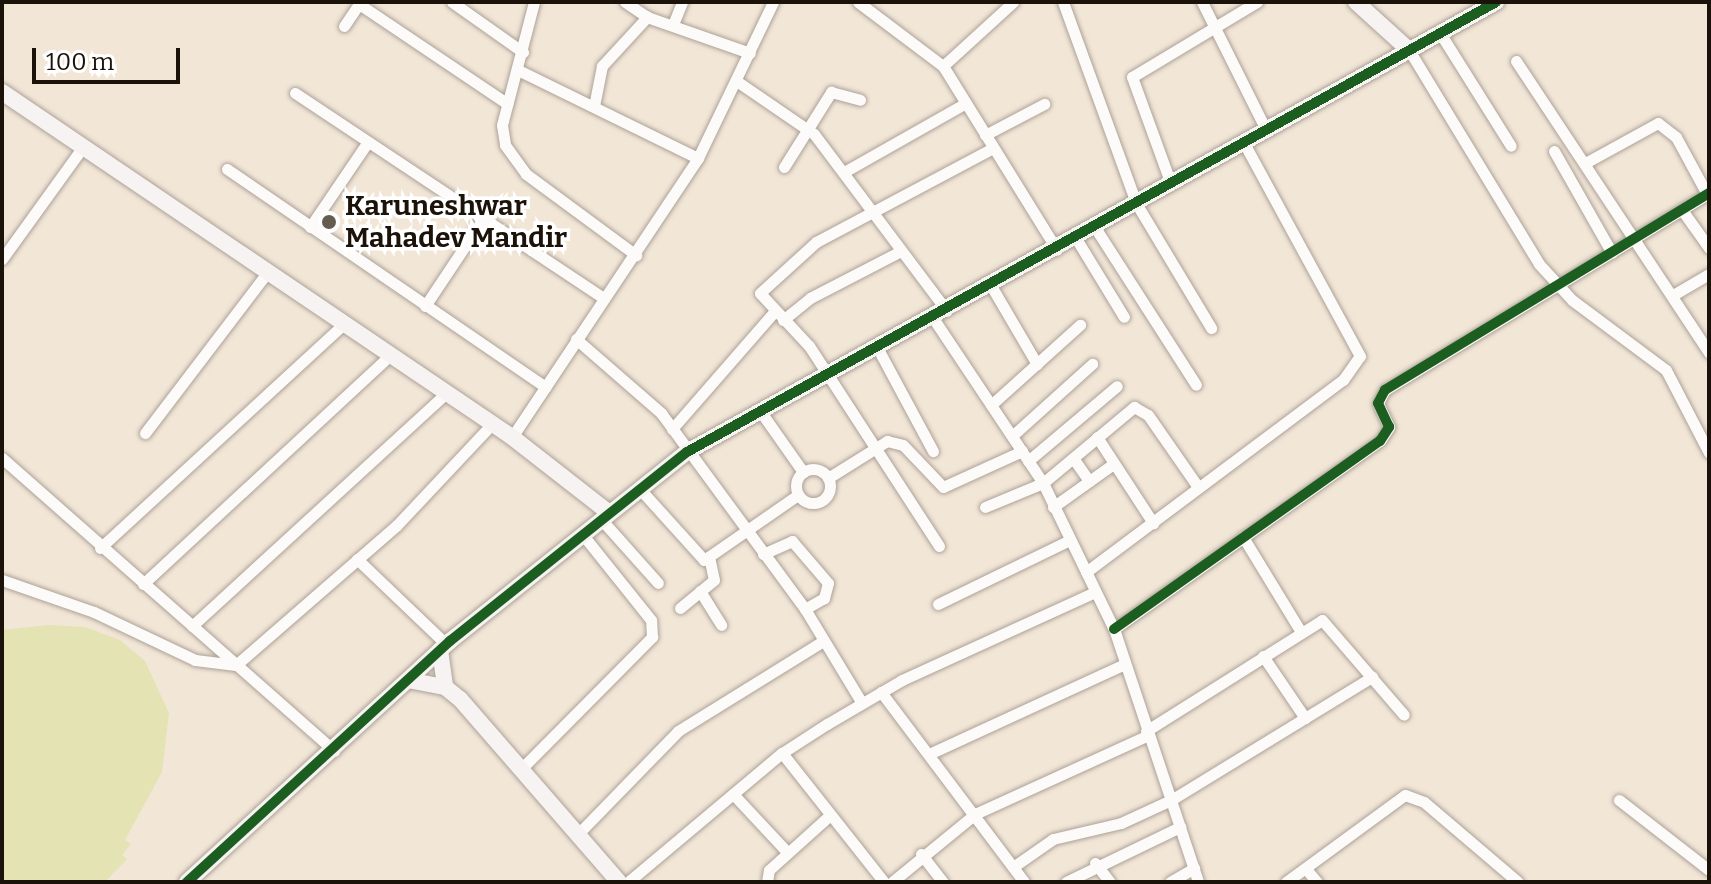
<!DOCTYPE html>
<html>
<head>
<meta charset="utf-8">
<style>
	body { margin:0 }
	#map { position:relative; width:1711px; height:884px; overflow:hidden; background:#f2e6d7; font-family:Bitter,serif }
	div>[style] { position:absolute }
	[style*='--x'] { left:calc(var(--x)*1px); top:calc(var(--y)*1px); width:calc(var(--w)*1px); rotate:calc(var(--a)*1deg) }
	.green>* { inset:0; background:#e4e3b4 }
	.roads { filter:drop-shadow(0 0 2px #aca297) drop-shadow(0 0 2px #aca297) }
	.street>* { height:11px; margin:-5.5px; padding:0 5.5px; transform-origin:5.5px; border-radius:5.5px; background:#fdfbf9 }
	.street>.ring { margin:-5.5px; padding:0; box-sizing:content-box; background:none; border:11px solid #fdfbf9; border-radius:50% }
	.secondary>* { height:16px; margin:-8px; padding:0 8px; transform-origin:8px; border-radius:8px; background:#f7f3f2 }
	.cycleway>* { height:10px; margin:-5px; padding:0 5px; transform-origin:5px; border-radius:5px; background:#1b5e20 }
	.dots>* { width:22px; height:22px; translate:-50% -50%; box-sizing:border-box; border:4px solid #fff; border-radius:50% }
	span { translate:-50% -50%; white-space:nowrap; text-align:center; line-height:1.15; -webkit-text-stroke:7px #fff; paint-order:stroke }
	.poi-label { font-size:28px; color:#1b1309; font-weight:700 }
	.left { translate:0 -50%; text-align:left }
	.frame { position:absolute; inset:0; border:4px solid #1b1309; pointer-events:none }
	.scale { position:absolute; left:32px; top:48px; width:148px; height:36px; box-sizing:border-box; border:4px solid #1b1309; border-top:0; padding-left:10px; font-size:24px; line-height:28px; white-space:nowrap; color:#1b1309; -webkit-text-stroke:6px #fff; paint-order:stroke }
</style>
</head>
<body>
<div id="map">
	<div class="green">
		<i style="clip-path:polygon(48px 625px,85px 627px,120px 640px,145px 661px,169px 713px,162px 772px,125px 840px,131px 844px,122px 855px,127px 859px,105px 882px,2px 882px,2px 630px)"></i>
	</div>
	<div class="roads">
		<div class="street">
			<i style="--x:452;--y:2;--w:87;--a:35.2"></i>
			<i style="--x:534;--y:2;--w:127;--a:104.6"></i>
			<i style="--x:502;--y:125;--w:20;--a:81"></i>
			<i style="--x:505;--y:145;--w:36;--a:54"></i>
			<i style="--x:526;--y:174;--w:137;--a:36.4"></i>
			<i style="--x:625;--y:2;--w:27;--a:34"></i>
			<i style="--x:647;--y:17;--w:109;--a:19.3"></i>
			<i style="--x:858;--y:2;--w:106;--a:37"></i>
			<i style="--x:943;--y:66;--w:216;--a:58.2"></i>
			<i style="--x:1063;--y:2;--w:214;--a:70"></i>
			<i style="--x:1136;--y:203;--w:146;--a:59"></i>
			<i style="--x:1202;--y:2;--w:145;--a:63.4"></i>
			<i style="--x:359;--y:4;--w:179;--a:33.9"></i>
			<i style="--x:674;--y:22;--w:22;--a:-68"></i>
			<i style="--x:344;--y:26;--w:29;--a:-56"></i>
			<i style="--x:1440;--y:33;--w:133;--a:57.9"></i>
			<i style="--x:1409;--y:50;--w:250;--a:58.7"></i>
			<i style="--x:1539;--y:264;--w:49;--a:47.5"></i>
			<i style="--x:1572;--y:300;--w:117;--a:36.7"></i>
			<i style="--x:1666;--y:370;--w:93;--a:62.6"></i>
			<i style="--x:1516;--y:61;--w:350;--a:56.5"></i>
			<i style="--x:943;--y:66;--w:95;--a:-42.4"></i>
			<i style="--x:518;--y:70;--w:200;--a:26.1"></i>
			<i style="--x:738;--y:82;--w:92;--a:34.4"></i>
			<i style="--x:814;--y:134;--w:221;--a:53.1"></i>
			<i style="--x:295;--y:93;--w:371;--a:33.6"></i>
			<i style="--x:594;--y:106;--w:41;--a:-78.7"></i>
			<i style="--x:602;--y:66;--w:67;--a:-47.4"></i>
			<i style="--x:985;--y:135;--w:67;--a:-27.7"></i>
			<i style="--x:1554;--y:151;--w:117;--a:60.4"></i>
			<i style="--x:1587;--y:162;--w:81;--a:-28.8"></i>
			<i style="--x:1658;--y:123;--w:23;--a:38"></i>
			<i style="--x:1676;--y:137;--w:65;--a:61.5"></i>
			<i style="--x:784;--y:167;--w:89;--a:-57.9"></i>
			<i style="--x:831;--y:92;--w:30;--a:15"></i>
			<i style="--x:227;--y:169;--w:386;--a:34.4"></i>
			<i style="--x:844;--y:172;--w:140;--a:-29.5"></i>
			<i style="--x:1171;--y:184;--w:114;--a:-110"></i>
			<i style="--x:1132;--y:77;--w:146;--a:-31"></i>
			<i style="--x:1682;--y:210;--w:47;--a:54.6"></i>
			<i style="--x:310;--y:227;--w:102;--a:-55.8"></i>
			<i style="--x:1096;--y:229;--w:185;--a:57.3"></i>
			<i style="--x:1077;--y:240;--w:90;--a:58.6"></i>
			<i style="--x:2;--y:259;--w:137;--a:-54.2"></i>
			<i style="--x:990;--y:284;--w:93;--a:59.6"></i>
			<i style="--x:1673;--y:295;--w:42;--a:-30.3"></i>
			<i style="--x:425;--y:306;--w:105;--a:-56.3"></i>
			<i style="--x:933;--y:318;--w:198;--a:56.3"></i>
			<i style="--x:1043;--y:483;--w:162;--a:64.1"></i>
			<i style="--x:1114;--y:629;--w:267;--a:71.6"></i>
			<i style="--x:783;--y:320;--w:35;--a:-39"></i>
			<i style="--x:810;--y:298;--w:102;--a:-27.3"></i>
			<i style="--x:576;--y:339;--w:113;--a:41"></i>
			<i style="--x:661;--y:413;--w:243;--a:53.7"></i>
			<i style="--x:805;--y:609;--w:110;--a:58.8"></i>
			<i style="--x:878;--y:349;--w:116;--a:61.7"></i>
			<i style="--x:991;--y:405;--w:120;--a:-42"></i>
			<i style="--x:763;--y:415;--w:70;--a:54.9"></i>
			<i style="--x:672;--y:429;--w:157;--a:-48.9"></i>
			<i style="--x:145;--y:433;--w:200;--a:-52.7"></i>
			<i style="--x:1012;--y:436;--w:108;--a:-42"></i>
			<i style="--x:512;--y:437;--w:335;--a:-56.3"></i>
			<i style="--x:698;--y:158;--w:173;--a:-64.3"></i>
			<i style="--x:1097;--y:437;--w:103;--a:56.9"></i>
			<i style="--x:2;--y:458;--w:443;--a:41.4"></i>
			<i style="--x:1073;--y:458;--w:28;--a:55"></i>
			<i style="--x:1028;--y:461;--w:116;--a:-40.1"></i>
			<i class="ring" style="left:796px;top:469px;width:23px;height:23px"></i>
			<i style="--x:828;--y:478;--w:70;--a:-32.1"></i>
			<i style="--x:887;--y:441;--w:16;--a:14"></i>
			<i style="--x:903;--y:445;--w:58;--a:46.4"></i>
			<i style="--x:943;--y:487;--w:87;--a:-24.5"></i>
			<i style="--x:639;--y:488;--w:97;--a:47.9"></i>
			<i style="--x:704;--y:560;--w:114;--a:-34.7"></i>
			<i style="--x:985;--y:507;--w:63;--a:-22.5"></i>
			<i style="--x:1043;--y:483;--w:119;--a:-39.9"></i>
			<i style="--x:1134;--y:407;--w:16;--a:30"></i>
			<i style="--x:1148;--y:415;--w:88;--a:55.2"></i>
			<i style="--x:1053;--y:507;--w:74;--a:-35.6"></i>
			<i style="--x:600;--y:518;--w:87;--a:48.3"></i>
			<i style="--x:1243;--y:537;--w:111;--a:58.6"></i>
			<i style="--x:939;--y:546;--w:239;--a:-123"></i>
			<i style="--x:809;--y:346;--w:72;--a:-132.8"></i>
			<i style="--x:760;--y:293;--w:76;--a:-42.3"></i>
			<i style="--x:816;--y:242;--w:200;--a:-28"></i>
			<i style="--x:100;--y:548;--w:331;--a:-42.6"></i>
			<i style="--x:763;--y:554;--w:32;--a:-24"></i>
			<i style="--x:792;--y:541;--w:55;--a:49.4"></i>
			<i style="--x:828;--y:583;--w:16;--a:105"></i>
			<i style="--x:824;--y:598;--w:22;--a:150"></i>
			<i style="--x:357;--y:559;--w:123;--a:43.7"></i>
			<i style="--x:1086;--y:572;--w:321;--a:-36.8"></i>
			<i style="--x:1343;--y:380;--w:29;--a:-55"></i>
			<i style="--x:1360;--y:356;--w:240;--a:-118.6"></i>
			<i style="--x:2;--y:580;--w:97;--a:19.2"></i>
			<i style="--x:94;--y:612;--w:112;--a:25.4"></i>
			<i style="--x:195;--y:660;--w:41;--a:7"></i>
			<i style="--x:236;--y:665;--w:213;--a:-41"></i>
			<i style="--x:397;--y:525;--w:139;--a:-46.8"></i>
			<i style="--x:143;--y:584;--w:337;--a:-42.8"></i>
			<i style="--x:700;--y:591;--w:40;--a:58"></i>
			<i style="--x:938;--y:604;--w:147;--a:-25.9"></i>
			<i style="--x:680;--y:608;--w:44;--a:-39.5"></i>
			<i style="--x:714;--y:580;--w:24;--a:-102"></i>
			<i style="--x:192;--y:626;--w:346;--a:-42.5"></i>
			<i style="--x:1114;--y:629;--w:326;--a:-35.3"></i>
			<i style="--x:1380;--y:441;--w:17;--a:-57"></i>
			<i style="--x:1389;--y:427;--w:26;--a:-115"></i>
			<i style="--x:1378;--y:403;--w:15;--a:-62"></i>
			<i style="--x:1385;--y:390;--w:379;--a:-31.3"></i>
			<i style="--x:1263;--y:656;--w:75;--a:55.9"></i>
			<i style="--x:881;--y:692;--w:238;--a:53"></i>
			<i style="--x:1146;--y:731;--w:208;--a:-32.2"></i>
			<i style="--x:1322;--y:620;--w:125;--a:49.2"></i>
			<i style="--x:782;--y:753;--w:164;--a:51.7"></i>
			<i style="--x:929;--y:754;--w:216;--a:-24.7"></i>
			<i style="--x:522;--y:768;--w:185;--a:-45.2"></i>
			<i style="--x:652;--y:637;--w:17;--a:-93"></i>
			<i style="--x:651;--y:620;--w:110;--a:-128.7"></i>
			<i style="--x:733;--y:794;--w:79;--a:47"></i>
			<i style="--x:1619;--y:800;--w:114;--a:37.9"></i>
			<i style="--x:576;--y:836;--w:146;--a:-45.8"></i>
			<i style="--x:678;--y:731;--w:171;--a:-31.8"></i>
			<i style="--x:921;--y:854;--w:36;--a:52"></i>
			<i style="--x:1095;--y:863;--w:24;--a:52"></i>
			<i style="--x:1013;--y:867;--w:49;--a:-35"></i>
			<i style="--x:1053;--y:839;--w:70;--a:-13.2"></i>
			<i style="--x:1121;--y:823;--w:55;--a:-24.7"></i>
			<i style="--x:1171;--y:800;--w:236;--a:-31.5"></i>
			<i style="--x:1306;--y:869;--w:17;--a:50"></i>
			<i style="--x:628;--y:882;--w:201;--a:-40"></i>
			<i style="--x:782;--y:753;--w:54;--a:-32.8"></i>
			<i style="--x:827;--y:724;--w:87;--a:-30.4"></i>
			<i style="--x:902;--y:680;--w:212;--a:-24.5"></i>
			<i style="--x:767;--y:882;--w:12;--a:-81"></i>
			<i style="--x:769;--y:870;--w:82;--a:-42"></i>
			<i style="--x:892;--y:882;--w:107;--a:-39.3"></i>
			<i style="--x:975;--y:814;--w:190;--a:-24.5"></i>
			<i style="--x:1066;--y:882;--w:127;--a:-25.8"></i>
			<i style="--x:1170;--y:882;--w:28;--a:-30"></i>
			<i style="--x:1286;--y:882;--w:147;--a:-36.2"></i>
			<i style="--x:1405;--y:795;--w:20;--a:20"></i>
			<i style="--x:1424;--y:802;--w:123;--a:40.4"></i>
		</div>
		<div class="secondary">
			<i style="--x:1356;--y:2;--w:72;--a:42.2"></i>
			<i style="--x:2;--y:92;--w:616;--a:34.08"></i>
			<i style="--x:512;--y:437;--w:122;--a:38"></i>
			<i style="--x:440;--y:650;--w:37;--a:82"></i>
			<i style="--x:408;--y:680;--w:38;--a:11"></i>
			<i style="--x:445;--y:687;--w:19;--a:39"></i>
			<i style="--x:460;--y:699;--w:242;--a:49"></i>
			<i style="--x:187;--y:882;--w:357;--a:-42.5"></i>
			<i style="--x:450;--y:641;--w:303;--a:-38.6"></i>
			<i style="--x:687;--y:452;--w:926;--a:-29.08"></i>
		</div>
	</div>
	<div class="cycleway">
		<i style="--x:1114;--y:629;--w:326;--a:-35.3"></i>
		<i style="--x:1380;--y:441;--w:17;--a:-57"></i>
		<i style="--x:1389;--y:427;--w:26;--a:-115"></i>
		<i style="--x:1378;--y:403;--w:15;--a:-62"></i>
		<i style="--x:1385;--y:390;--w:379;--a:-31.3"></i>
		<i style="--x:187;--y:882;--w:357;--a:-42.5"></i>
		<i style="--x:450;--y:641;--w:303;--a:-38.6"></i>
		<i style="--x:687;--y:452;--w:926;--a:-29.08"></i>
	</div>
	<div class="dots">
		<i style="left:329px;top:222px;background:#665d51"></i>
	</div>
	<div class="poi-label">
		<span class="left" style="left:345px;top:222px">Karuneshwar<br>Mahadev Mandir</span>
	</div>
	<div class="frame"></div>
	<div class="scale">100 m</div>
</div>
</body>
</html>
